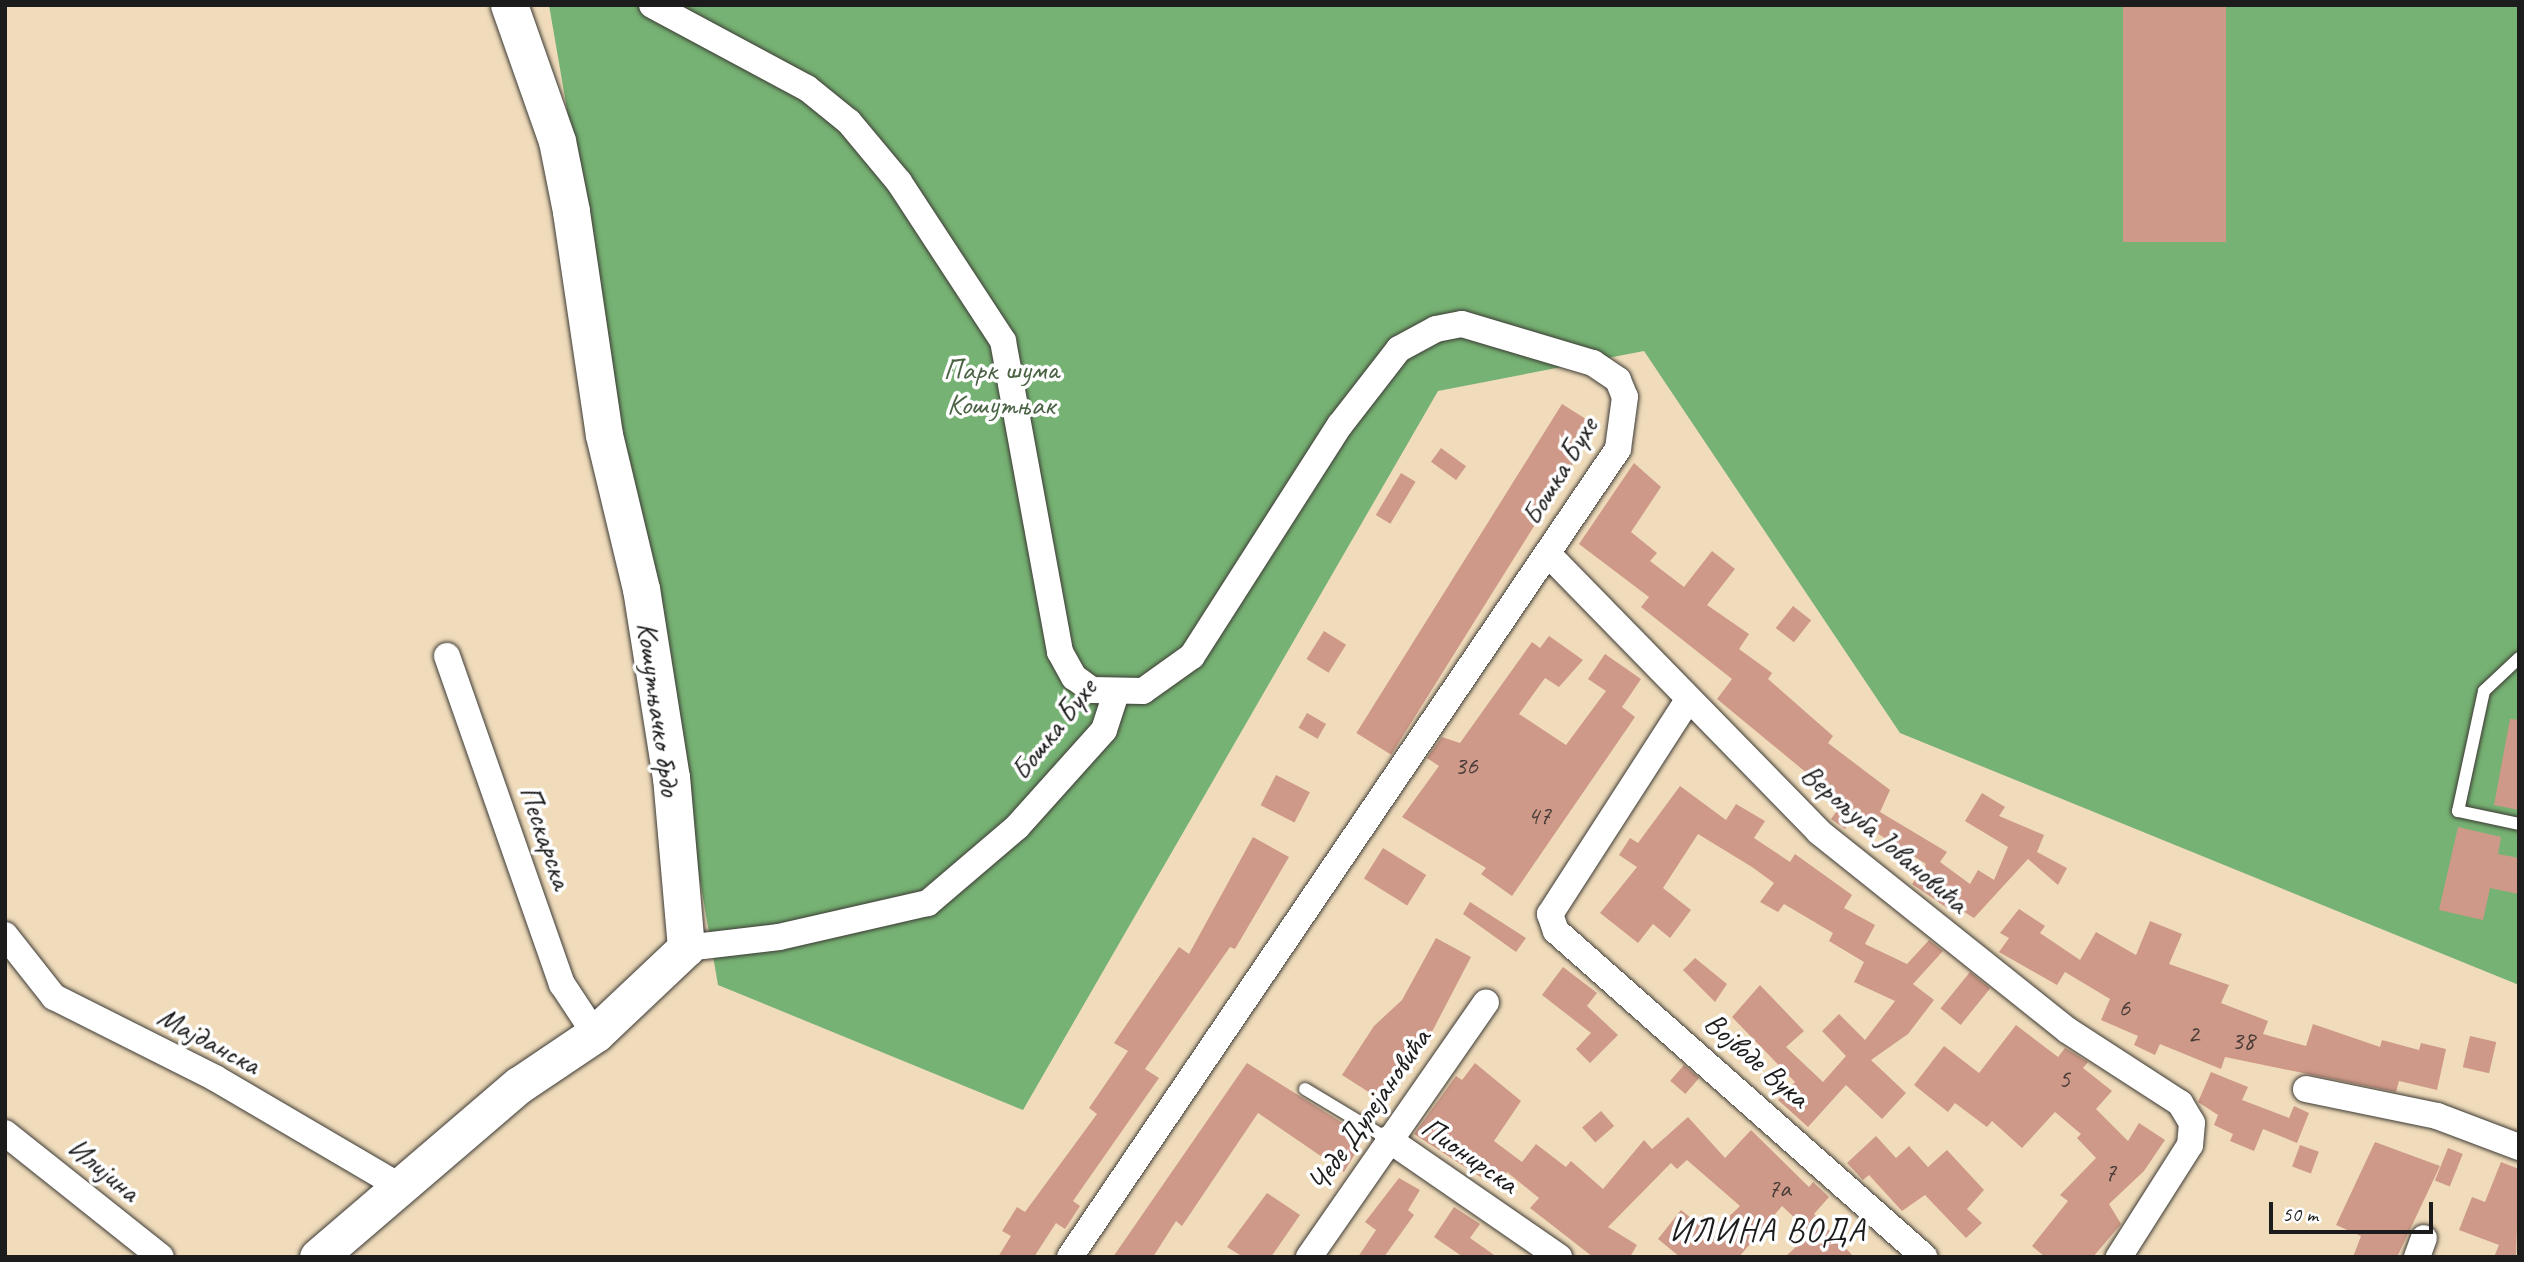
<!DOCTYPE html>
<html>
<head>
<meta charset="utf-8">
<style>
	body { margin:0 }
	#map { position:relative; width:2524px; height:1262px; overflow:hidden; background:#f0dcbb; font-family:Caveat,sans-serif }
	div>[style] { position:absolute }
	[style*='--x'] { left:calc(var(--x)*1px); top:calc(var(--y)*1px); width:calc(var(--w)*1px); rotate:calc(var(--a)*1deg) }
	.forest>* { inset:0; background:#76b273 }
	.building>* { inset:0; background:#ce9988; transform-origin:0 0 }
	.roads { filter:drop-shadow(0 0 2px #3c3934) drop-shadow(0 0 2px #3c3934) }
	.lane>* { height:12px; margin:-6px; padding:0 6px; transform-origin:6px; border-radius:6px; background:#fff }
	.street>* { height:26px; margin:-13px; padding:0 13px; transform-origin:13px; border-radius:13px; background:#fff }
	.secondary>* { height:37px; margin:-18.5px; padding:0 18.5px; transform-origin:18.5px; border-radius:18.5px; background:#fff }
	span { translate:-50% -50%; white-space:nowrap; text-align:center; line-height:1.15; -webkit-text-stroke:7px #fff; paint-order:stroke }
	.number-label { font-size:26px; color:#483b37 }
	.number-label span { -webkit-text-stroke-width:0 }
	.park-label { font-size:30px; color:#4c6446 }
	.street-label { font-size:30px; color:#1c1c1c }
	.quarter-label { font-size:33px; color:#1c1c1c; letter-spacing:2px }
	.frame { position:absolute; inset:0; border:7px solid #1c1c1c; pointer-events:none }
	.scale { position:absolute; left:2269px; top:1202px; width:164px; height:32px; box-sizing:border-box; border:4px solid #1c1c1c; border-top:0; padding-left:9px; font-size:21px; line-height:24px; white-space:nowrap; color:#1c1c1c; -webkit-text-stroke:5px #fff; paint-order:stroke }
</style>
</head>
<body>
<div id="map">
	<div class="forest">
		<i style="clip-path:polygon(549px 5px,2519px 5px,2519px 985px,1900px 733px,1644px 351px,1438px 391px,1023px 1110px,718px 985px)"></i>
	</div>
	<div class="building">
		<i style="left:2123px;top:5px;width:103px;height:237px"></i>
		<i style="left:1562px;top:404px;width:41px;height:388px;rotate:32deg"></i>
		<i style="left:1441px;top:448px;width:31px;height:17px;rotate:36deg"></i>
		<i style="clip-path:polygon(1634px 463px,1661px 487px,1631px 532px,1657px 553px,1650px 561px,1684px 587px,1712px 551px,1735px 569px,1707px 605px,1749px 634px,1739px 649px,1772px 673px,1768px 679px,1833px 736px,1828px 743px,1890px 790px,1880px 812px,1947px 852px,1940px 862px,1970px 884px,1978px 870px,1994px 880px,2008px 847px,1965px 821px,1982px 793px,2005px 807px,1999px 816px,2044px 835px,2037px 852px,2067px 868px,2058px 885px,2028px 859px,1974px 918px,1950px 903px,1947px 908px,1912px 884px,1926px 864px,1853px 818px,1845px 829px,1831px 819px,1839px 808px,1810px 784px,1814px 779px,1717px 699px,1732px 679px,1641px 607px,1649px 597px,1579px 544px)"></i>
		<i style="left:1401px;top:473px;width:17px;height:49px;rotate:31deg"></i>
		<i style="left:1793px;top:606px;width:23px;height:28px;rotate:38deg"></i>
		<i style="left:1324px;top:631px;width:26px;height:33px;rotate:32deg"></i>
		<i style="clip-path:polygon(1549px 636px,1583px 660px,1559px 687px,1545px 678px,1519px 714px,1566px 745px,1606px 691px,1588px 679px,1605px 654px,1641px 679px,1622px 707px,1635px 717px,1512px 896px,1481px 874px,1486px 868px,1402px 817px,1439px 766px,1427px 758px,1442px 737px,1460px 743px,1532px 642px,1540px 648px)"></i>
		<i style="left:1307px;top:713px;width:22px;height:17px;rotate:30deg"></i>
		<i style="clip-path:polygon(2510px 719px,2519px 720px,2519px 810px,2494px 805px)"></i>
		<i style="left:1276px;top:775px;width:38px;height:34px;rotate:27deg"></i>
		<i style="clip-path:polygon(1680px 786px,1726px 820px,1736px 804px,1765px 821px,1754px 838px,1790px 862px,1795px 854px,1852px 895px,1844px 908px,1875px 925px,1865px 944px,1907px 964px,1929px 940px,1943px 951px,1913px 984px,1934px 1000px,1908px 1034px,1871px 1060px,1906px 1093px,1882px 1119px,1846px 1085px,1808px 1127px,1778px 1100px,1795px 1082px,1732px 1017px,1760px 985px,1804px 1031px,1786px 1047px,1823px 1082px,1846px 1056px,1822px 1031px,1839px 1014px,1865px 1040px,1895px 1001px,1854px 982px,1864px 962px,1829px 941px,1833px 933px,1784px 904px,1778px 912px,1760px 902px,1774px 883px,1752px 867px,1698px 834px,1663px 888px,1691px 910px,1670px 938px,1653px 924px,1638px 943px,1600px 913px,1637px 867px,1619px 855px,1630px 838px,1638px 843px)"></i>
		<i style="clip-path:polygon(2458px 827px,2501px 837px,2498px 854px,2519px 858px,2519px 894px,2490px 888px,2483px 920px,2439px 910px)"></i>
		<i style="clip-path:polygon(1253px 837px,1289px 857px,1235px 949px,1230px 947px,1145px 1069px,1159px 1078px,1073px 1201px,1080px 1206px,1065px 1229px,1056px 1223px,1034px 1257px,998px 1257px,1011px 1236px,1002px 1231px,1017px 1207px,1025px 1212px,1097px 1114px,1089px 1108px,1128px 1051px,1114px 1043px,1179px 947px,1189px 954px)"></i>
		<i style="left:1383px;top:848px;width:51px;height:36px;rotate:32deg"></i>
		<i style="clip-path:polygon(1470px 902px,1526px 938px,1516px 952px,1463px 914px)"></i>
		<i style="clip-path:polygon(2019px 909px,2045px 926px,2040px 933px,2080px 960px,2096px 932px,2136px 955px,2150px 921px,2182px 934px,2169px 964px,2229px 985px,2221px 1003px,2268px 1021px,2263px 1034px,2306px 1046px,2313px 1024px,2380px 1047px,2382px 1040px,2419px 1050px,2421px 1043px,2446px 1049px,2437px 1090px,2399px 1081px,2396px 1092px,2225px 1057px,2221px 1069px,2160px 1044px,2155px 1055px,2134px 1045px,2138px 1036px,2101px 1020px,2110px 999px,2065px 972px,2057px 985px,1999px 952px,2009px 938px,2000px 933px)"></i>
		<i style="clip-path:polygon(1436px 938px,1471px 957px,1422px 1051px,1412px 1045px,1378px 1098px,1342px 1075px,1374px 1026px,1402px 1000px)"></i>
		<i style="clip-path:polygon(1695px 958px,1727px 984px,1715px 1002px,1683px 970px)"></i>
		<i style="clip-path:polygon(1563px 967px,1597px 993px,1587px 1006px,1618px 1035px,1590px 1063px,1576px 1049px,1591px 1033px,1542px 995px)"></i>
		<i style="left:1970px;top:972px;width:26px;height:47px;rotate:39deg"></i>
		<i style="clip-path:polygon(2016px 1025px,2058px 1057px,2065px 1048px,2088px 1062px,2083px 1068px,2112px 1091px,2096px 1109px,2128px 1141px,2139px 1123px,2165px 1140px,2144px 1171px,2109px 1204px,2121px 1224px,2093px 1257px,2045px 1257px,2032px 1246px,2068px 1201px,2060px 1195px,2096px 1158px,2077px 1138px,2081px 1134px,2055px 1112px,2022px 1148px,1992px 1121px,1987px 1127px,1955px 1103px,1948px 1112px,1914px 1085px,1944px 1046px,1979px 1073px)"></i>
		<i style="left:2470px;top:1036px;width:27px;height:32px;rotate:13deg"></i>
		<i style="clip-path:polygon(1247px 1063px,1365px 1137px,1344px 1172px,1258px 1113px,1182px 1226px,1176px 1221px,1153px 1257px,1113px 1257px)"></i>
		<i style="clip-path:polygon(1475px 1063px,1521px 1101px,1494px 1141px,1522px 1162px,1536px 1144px,1566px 1167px,1571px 1161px,1603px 1189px,1644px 1140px,1652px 1149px,1688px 1117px,1725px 1158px,1751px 1130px,1809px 1187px,1813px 1182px,1829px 1197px,1814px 1214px,1854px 1257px,1785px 1257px,1811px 1233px,1782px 1206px,1739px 1257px,1680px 1257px,1658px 1239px,1681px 1210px,1711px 1234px,1740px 1206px,1687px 1160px,1677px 1169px,1671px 1163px,1608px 1227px,1637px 1245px,1630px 1257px,1593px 1257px,1530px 1208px,1539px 1198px,1507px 1172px,1496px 1187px,1414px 1134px,1456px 1076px,1462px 1080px)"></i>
		<i style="left:1684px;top:1065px;width:20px;height:21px;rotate:41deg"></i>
		<i style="clip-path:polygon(2211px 1072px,2248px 1087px,2242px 1100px,2289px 1118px,2294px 1106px,2309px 1113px,2297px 1143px,2263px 1129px,2254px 1151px,2230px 1141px,2233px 1134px,2214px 1125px,2218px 1115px,2198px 1102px)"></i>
		<i style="left:1601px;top:1111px;width:20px;height:25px;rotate:49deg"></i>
		<i style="clip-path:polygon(1876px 1136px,1896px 1158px,1909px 1146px,1928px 1167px,1947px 1150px,1984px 1190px,1967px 1209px,1982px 1223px,1966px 1238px,1925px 1195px,1902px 1211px,1869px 1175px,1863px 1180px,1847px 1163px)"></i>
		<i style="clip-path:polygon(2375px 1142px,2440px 1166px,2397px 1257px,2353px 1257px,2361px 1236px,2336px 1225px)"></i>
		<i style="left:2300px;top:1145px;width:20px;height:23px;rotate:20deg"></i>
		<i style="left:2448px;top:1148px;width:16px;height:35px;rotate:22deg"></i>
		<i style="clip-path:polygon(2501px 1162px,2519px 1169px,2516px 1257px,2494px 1257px,2499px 1245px,2459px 1230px,2472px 1197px,2485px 1202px)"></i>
		<i style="clip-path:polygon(1399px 1178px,1420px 1190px,1408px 1210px,1414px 1215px,1384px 1257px,1358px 1257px,1376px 1230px,1365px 1222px)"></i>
		<i style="clip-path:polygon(1267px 1193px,1300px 1215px,1271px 1257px,1243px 1257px,1227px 1247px)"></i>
		<i style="clip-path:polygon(1454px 1207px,1480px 1224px,1470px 1238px,1497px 1257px,1463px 1257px,1434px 1237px)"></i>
	</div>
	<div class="roads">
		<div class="lane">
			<i style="--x:2519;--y:658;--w:48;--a:136.7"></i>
			<i style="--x:2484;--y:691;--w:123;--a:102.2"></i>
			<i style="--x:2458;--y:811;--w:62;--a:12"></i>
			<i style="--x:1305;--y:1089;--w:97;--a:31.1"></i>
		</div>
		<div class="street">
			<i style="--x:652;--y:5;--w:176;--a:28.2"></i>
			<i style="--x:807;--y:88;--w:54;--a:39"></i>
			<i style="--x:849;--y:122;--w:78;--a:50.2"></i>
			<i style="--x:899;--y:182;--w:190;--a:56.8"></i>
			<i style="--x:1003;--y:341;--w:316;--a:79.6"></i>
			<i style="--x:1060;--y:652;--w:29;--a:61"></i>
			<i style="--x:1074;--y:677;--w:22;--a:36"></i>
			<i style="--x:1092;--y:690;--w:51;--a:1.1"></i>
			<i style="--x:1143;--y:691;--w:60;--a:-35.5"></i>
			<i style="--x:1192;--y:656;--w:274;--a:-57.4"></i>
			<i style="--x:1340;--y:425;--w:96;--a:-52.2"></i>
			<i style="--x:1399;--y:349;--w:42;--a:-28.4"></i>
			<i style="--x:1436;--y:329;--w:26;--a:-11"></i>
			<i style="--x:1462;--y:324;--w:137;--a:16.6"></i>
			<i style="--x:1593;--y:363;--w:30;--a:34"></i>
			<i style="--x:1618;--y:380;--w:18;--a:68"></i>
			<i style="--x:1625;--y:397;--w:52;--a:97.7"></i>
			<i style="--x:1618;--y:449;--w:976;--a:124.15"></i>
			<i style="--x:1548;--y:554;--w:388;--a:45.7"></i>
			<i style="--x:1819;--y:832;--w:317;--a:38.6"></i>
			<i style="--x:2067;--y:1030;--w:135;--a:32.9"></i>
			<i style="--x:2180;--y:1103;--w:23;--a:59"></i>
			<i style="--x:2192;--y:1123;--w:22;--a:95"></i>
			<i style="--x:2190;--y:1145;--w:133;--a:122.4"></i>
			<i style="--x:447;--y:656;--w:348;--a:70.7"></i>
			<i style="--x:562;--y:984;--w:60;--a:56.6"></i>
			<i style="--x:1688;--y:700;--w:255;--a:122.8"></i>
			<i style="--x:1550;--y:914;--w:18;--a:71"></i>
			<i style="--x:1556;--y:931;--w:492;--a:41.5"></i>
			<i style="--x:5;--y:935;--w:79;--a:51.7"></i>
			<i style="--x:54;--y:997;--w:180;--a:26.7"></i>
			<i style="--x:215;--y:1078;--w:213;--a:30.4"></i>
			<i style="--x:686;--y:948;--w:94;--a:-6.7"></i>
			<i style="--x:779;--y:937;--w:153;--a:-12.9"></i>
			<i style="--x:928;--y:903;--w:117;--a:-40.5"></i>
			<i style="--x:1017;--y:827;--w:130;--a:-48.1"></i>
			<i style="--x:1104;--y:730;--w:38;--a:-72"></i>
			<i style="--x:2306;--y:1089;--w:134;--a:11.6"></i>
			<i style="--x:2437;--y:1116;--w:88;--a:20.7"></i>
			<i style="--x:5;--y:1133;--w:199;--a:38.5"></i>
			<i style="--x:1388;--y:1139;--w:208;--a:34.6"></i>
			<i style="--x:1309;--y:1257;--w:310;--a:-55.2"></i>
			<i style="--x:2417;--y:1257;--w:20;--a:-70"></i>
		</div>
		<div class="secondary">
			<i style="--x:318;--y:1257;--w:265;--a:-40.6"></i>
			<i style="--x:519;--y:1085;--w:92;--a:-33.9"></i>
			<i style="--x:595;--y:1034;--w:125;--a:-43.4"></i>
			<i style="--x:686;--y:948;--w:171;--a:-95"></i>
			<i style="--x:671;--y:778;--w:191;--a:-99"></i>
			<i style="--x:641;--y:589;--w:158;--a:-103.5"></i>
			<i style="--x:604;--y:435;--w:226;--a:-98.4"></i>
			<i style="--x:571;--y:211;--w:71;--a:-101.3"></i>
			<i style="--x:557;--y:141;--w:144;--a:-109.4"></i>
		</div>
	</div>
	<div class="number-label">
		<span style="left:1466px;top:766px">36</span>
		<span style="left:1539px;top:816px">47</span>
		<span style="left:2124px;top:1008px">6</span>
		<span style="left:2193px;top:1034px">2</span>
		<span style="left:2243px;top:1041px">38</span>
		<span style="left:2064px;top:1079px">5</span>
		<span style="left:2110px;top:1173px">7</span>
		<span style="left:1779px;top:1189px">7a</span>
	</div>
	<div class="park-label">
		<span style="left:1001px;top:386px">Парк шума<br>Кошутњак</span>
	</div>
	<div class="street-label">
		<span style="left:1559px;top:471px;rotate:-59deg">Бошка Бухе</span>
		<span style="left:659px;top:709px;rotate:82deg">Кошутњачко брдо</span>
		<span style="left:1053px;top:729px;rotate:-52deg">Бошка Бухе</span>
		<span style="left:546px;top:837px;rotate:71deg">Пескарска</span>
		<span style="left:1885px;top:838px;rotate:41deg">Верољуба Јовановића</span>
		<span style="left:209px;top:1040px;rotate:28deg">Мајданска</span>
		<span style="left:1757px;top:1060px;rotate:41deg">Војводе Вука</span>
		<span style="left:1369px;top:1110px;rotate:-55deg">Чеде Дулејановића</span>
		<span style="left:1470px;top:1155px;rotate:35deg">Пионирска</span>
		<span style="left:104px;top:1169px;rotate:39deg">Илијина</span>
	</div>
	<div class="quarter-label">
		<span style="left:1768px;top:1231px">ИЛИНА ВОДА</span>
	</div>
	<div class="frame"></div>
	<div class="scale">50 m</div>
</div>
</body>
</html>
